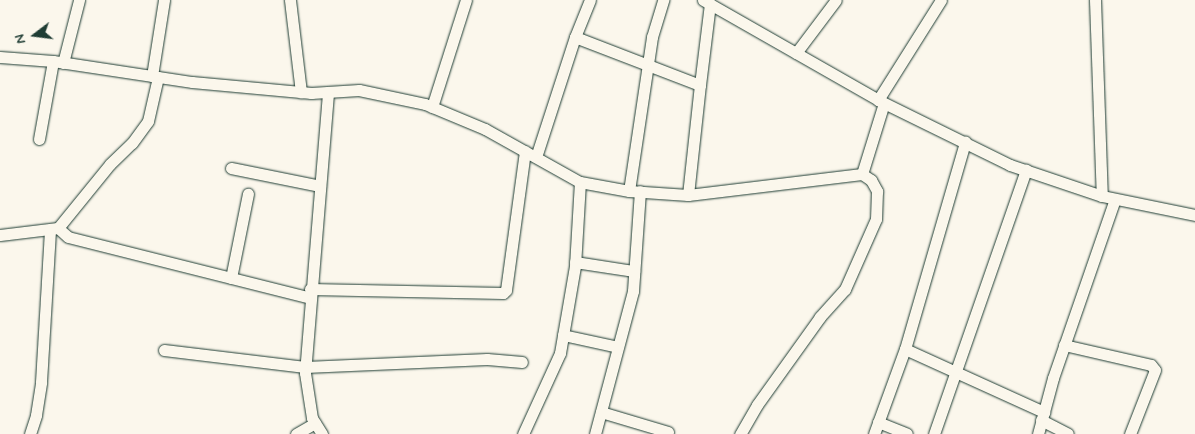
<!DOCTYPE html>
<html>
<head>
<meta charset="utf-8">
<style>
	body { margin:0 }
	#map { position:relative; width:1195px; height:434px; overflow:hidden; background:#fbf7ec; font-family:Mynerve,sans-serif }
	div>[style] { position:absolute }
	[style*='--x'] { left:calc(var(--x)*1px); top:calc(var(--y)*1px); width:calc(var(--w)*1px); rotate:calc(var(--a)*1deg) }
	.roads { filter:drop-shadow(0 0 1px #1f3d34) drop-shadow(0 0 1px #1f3d34) }
	.minor>* { height:11px; margin:-5.5px; padding:0 5.5px; transform-origin:5.5px; border-radius:5.5px; background:#fbf7ec }
	span { translate:-50% -50%; white-space:nowrap; text-align:center; line-height:1.15; -webkit-text-stroke:4.5px #fbf7ec; paint-order:stroke }
	.north { position:absolute; left:10px; top:10px; width:50px; height:50px; -webkit-text-stroke:4px #fbf7ec; paint-order:stroke; rotate:255deg; font-size:14px; font-weight:700; line-height:20px; text-align:center; color:#1f3d34 }
	.north::after { content:''; display:block; margin:auto; width:18px; height:22px; background:#1f3d34; clip-path:polygon(50% 0,100% 100%,50% 72%,0 100%) }
</style>
</head>
<body>
<div id="map">
	<div class="roads">
		<div class="minor">
			<i style="--x:290;--y:0;--w:93;--a:83.2"></i>
			<i style="--x:703;--y:0;--w:202;--a:29.7"></i>
			<i style="--x:878;--y:100;--w:147;--a:26.2"></i>
			<i style="--x:1010;--y:165;--w:97;--a:18.6"></i>
			<i style="--x:1102;--y:196;--w:95;--a:11.5"></i>
			<i style="--x:1095;--y:0;--w:196;--a:88"></i>
			<i style="--x:575;--y:37;--w:134;--a:21"></i>
			<i style="--x:700;--y:85;--w:82;--a:-83"></i>
			<i style="--x:796;--y:53;--w:66;--a:-53"></i>
			<i style="--x:0;--y:57;--w:53;--a:4.3"></i>
			<i style="--x:53;--y:61;--w:141;--a:8.6"></i>
			<i style="--x:192;--y:82;--w:120;--a:5.3"></i>
			<i style="--x:311;--y:93;--w:48;--a:-3.6"></i>
			<i style="--x:359;--y:90;--w:67;--a:12"></i>
			<i style="--x:425;--y:104;--w:65;--a:22.6"></i>
			<i style="--x:485;--y:129;--w:109;--a:29.2"></i>
			<i style="--x:580;--y:182;--w:50;--a:10.4"></i>
			<i style="--x:629;--y:191;--w:59;--a:3.9"></i>
			<i style="--x:688;--y:195;--w:175;--a:-6.9"></i>
			<i style="--x:862;--y:174;--w:11;--a:34"></i>
			<i style="--x:871;--y:180;--w:13;--a:61"></i>
			<i style="--x:877;--y:191;--w:28;--a:92"></i>
			<i style="--x:876;--y:219;--w:77;--a:113.9"></i>
			<i style="--x:845;--y:289;--w:38;--a:132"></i>
			<i style="--x:820;--y:317;--w:108;--a:125.6"></i>
			<i style="--x:757;--y:405;--w:34;--a:120"></i>
			<i style="--x:63;--y:63;--w:65;--a:-75.7"></i>
			<i style="--x:152;--y:76;--w:77;--a:-81"></i>
			<i style="--x:878;--y:100;--w:118;--a:-57.8"></i>
			<i style="--x:432;--y:107;--w:112;--a:-72.4"></i>
			<i style="--x:39;--y:139;--w:79;--a:-79.8"></i>
			<i style="--x:536;--y:157;--w:126;--a:-72"></i>
			<i style="--x:575;--y:37;--w:40;--a:-68"></i>
			<i style="--x:231;--y:168;--w:91;--a:11.4"></i>
			<i style="--x:862;--y:174;--w:74;--a:-72.8"></i>
			<i style="--x:629;--y:191;--w:156;--a:-81.5"></i>
			<i style="--x:652;--y:37;--w:39;--a:-73"></i>
			<i style="--x:688;--y:195;--w:111;--a:-83.8"></i>
			<i style="--x:58;--y:228;--w:82;--a:-50.9"></i>
			<i style="--x:110;--y:164;--w:30;--a:-44"></i>
			<i style="--x:132;--y:143;--w:27;--a:-54"></i>
			<i style="--x:148;--y:121;--w:45;--a:-77.2"></i>
			<i style="--x:0;--y:235;--w:58;--a:-6.9"></i>
			<i style="--x:58;--y:228;--w:13;--a:42"></i>
			<i style="--x:68;--y:237;--w:250;--a:14.1"></i>
			<i style="--x:575;--y:262;--w:60;--a:8.7"></i>
			<i style="--x:231;--y:278;--w:86;--a:-78.6"></i>
			<i style="--x:310;--y:289;--w:193;--a:1.2"></i>
			<i style="--x:503;--y:293;--w:4;--a:-45"></i>
			<i style="--x:506;--y:290;--w:140;--a:-82.2"></i>
			<i style="--x:563;--y:335;--w:56;--a:12.3"></i>
			<i style="--x:1064;--y:345;--w:89;--a:12.9"></i>
			<i style="--x:1151;--y:365;--w:6;--a:51"></i>
			<i style="--x:1155;--y:370;--w:69;--a:111.3"></i>
			<i style="--x:905;--y:349;--w:153;--a:24.4"></i>
			<i style="--x:164;--y:350;--w:142;--a:6.9"></i>
			<i style="--x:305;--y:367;--w:182;--a:-2.5"></i>
			<i style="--x:487;--y:359;--w:35;--a:5"></i>
			<i style="--x:601;--y:412;--w:70;--a:16.6"></i>
			<i style="--x:1041;--y:420;--w:30;--a:27"></i>
			<i style="--x:878;--y:422;--w:31;--a:22"></i>
			<i style="--x:30;--y:434;--w:20;--a:-72"></i>
			<i style="--x:36;--y:415;--w:33;--a:-81"></i>
			<i style="--x:41;--y:382;--w:152;--a:-86.6"></i>
			<i style="--x:296;--y:434;--w:22;--a:-30"></i>
			<i style="--x:322;--y:434;--w:19;--a:-122"></i>
			<i style="--x:312;--y:418;--w:46;--a:-98.8"></i>
			<i style="--x:305;--y:373;--w:282;--a:-85.3"></i>
			<i style="--x:523;--y:434;--w:89;--a:-65.4"></i>
			<i style="--x:560;--y:353;--w:88;--a:-80.2"></i>
			<i style="--x:575;--y:266;--w:84;--a:-86.6"></i>
			<i style="--x:595;--y:434;--w:148;--a:-75.1"></i>
			<i style="--x:633;--y:291;--w:100;--a:-86"></i>
			<i style="--x:874;--y:434;--w:90;--a:-70"></i>
			<i style="--x:905;--y:349;--w:216;--a:-73.8"></i>
			<i style="--x:934;--y:434;--w:280;--a:-70.8"></i>
			<i style="--x:1038;--y:434;--w:58;--a:-75"></i>
			<i style="--x:1053;--y:378;--w:189;--a:-70.9"></i>
		</div>
	</div>
	<div class="north">N</div>
</div>
</body>
</html>
